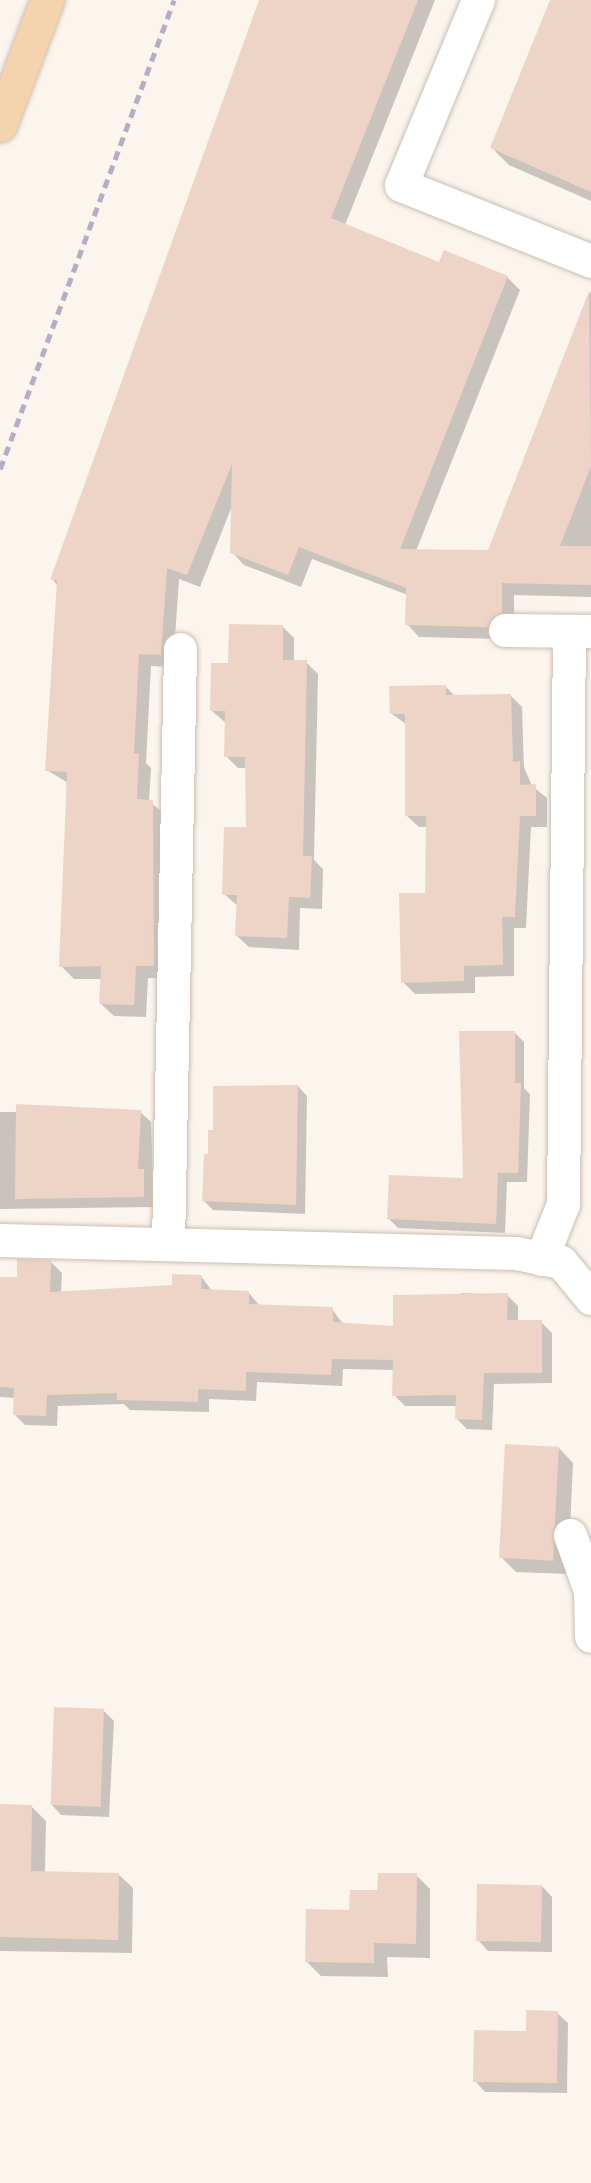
<!DOCTYPE html>
<html>
<head>
<meta charset="utf-8">
<style>
	body { margin:0 }
	#map { position:relative; width:591px; height:2183px; overflow:hidden; background:#fbf5ed; font-family:"DejaVu Sans",sans-serif }
	div>[style] { position:absolute }
	[style*='--x'] { left:calc(var(--x)*1px); top:calc(var(--y)*1px); width:calc(var(--w)*1px); rotate:calc(var(--a)*1deg) }
	.shadow>* { inset:0; background:#0003 }
	.building>* { inset:0; background:#eed4c7; transform-origin:0 0 }
	.roads { filter:drop-shadow(0 0 2px #cdbdb3) drop-shadow(0 0 2px #cdbdb3) }
	.minor>* { height:33px; margin:-16.5px; padding:0 16.5px; transform-origin:16.5px; border-radius:16.5px; background:#fff }
	.major>* { height:33px; margin:-16.5px; padding:0 16.5px; transform-origin:16.5px; border-radius:16.5px; background:#f3d4ad }
	.rail>* { height:4.5px; margin-top:-2.25px; transform-origin:0; background:repeating-linear-gradient(90deg,#b7abc6 0 9px,transparent 0 15px) }
	span { translate:-50% -50%; white-space:nowrap; text-align:center; line-height:1.15; -webkit-text-stroke:4.5px #fef9f4; paint-order:stroke }
</style>
</head>
<body>
<div id="map">
	<div class="shadow">
		<i style="clip-path:polygon(260px 0,435px 0,345px 225px,440px 263px,507px 277px,520px 290px,416px 551px,489px 551px,591px 290px,591px 597px,514px 595px,514px 625px,500px 639px,419px 637px,407px 624px,408px 595px,312px 559px,301px 587px,244px 565px,232px 552px,232px 506px,200px 587px,179px 579px,173px 667px,151px 666px,146px 763px,151px 768px,149px 801px,165px 814px,166px 978px,148px 978px,146px 1017px,114px 1016px,101px 1004px,102px 979px,74px 979px,61px 966px,68px 783px,47px 770px,58px 586px,52px 579px)"></i>
		<i style="clip-path:polygon(552px 0,591px 0,591px 201px,509px 165px,492px 148px)"></i>
		<i style="clip-path:polygon(282px 626px,294px 638px,294px 662px,306px 662px,318px 674px,314px 860px,323px 869px,322px 909px,300px 908px,299px 950px,249px 947px,237px 936px,238px 906px,224px 894px,247px 829px,247px 768px,238px 768px,226px 756px,226px 723px,212px 711px,230px 665px)"></i>
		<i style="clip-path:polygon(445px 686px,455px 696px,510px 695px,522px 707px,524px 767px,532px 786px,547px 798px,547px 827px,531px 827px,526px 928px,514px 928px,514px 976px,475px 977px,475px 993px,415px 994px,403px 982px,426px 895px,428px 827px,419px 827px,407px 816px,407px 725px,392px 714px)"></i>
		<i style="clip-path:polygon(514px 1032px,524px 1042px,524px 1088px,530px 1094px,527px 1182px,507px 1182px,505px 1233px,398px 1228px,388px 1218px,464px 1180px)"></i>
		<i style="clip-path:polygon(298px 1086px,307px 1096px,305px 1214px,213px 1210px,204px 1201px,210px 1155px)"></i>
		<i style="clip-path:polygon(0 1112px,140px 1112px,151px 1122px,154px 1207px,0 1209px)"></i>
		<i style="clip-path:polygon(51px 1262px,62px 1273px,61px 1293px,173px 1286px,201px 1276px,212px 1291px,249px 1293px,260px 1306px,332px 1309px,343px 1324px,395px 1327px,461px 1298px,461px 1293px,507px 1295px,518px 1306px,518px 1322px,541px 1322px,552px 1333px,552px 1383px,494px 1384px,492px 1430px,467px 1429px,456px 1418px,457px 1406px,405px 1406px,394px 1395px,394px 1370px,343px 1369px,342px 1386px,257px 1382px,256px 1401px,209px 1399px,209px 1412px,130px 1410px,124px 1404px,58px 1406px,57px 1426px,25px 1425px,14px 1414px,15px 1398px,0 1397px,0 1278px,19px 1279px)"></i>
		<i style="clip-path:polygon(559px 1448px,573px 1463px,568px 1574px,516px 1572px,502px 1558px)"></i>
		<i style="clip-path:polygon(104px 1711px,114px 1721px,109px 1817px,61px 1815px,51px 1804px)"></i>
		<i style="clip-path:polygon(0 1806px,31px 1806px,46px 1821px,45px 1873px,118px 1874px,133px 1888px,132px 1953px,0 1951px)"></i>
		<i style="clip-path:polygon(416px 1875px,430px 1889px,430px 1958px,387px 1957px,388px 1977px,321px 1976px,307px 1962px,379px 1892px)"></i>
		<i style="clip-path:polygon(542px 1886px,552px 1897px,552px 1952px,488px 1951px,478px 1940px)"></i>
		<i style="clip-path:polygon(557px 2013px,568px 2023px,567px 2093px,485px 2092px,475px 2081px)"></i>
	</div>
	<div class="building">
		<i style="clip-path:polygon(259px 0,418px 0,331px 218px,439px 262px,444px 250px,508px 276px,400px 549px,488px 550px,589px 291px,591px 466px,560px 546px,591px 546px,591px 585px,502px 583px,502px 612px,487px 627px,405px 625px,406px 588px,299px 547px,288px 575px,230px 553px,232px 464px,187px 575px,167px 568px,161px 655px,139px 654px,134px 753px,139px 754px,137px 799px,153px 800px,154px 966px,136px 966px,134px 1005px,99px 1004px,101px 966px,59px 967px,67px 772px,45px 771px,57px 580px,50px 580px)"></i>
		<i style="clip-path:polygon(550px 0,591px 0,591px 192px,490px 148px)"></i>
		<i style="clip-path:polygon(229px 624px,283px 625px,283px 660px,307px 660px,303px 856px,312px 856px,310px 898px,289px 897px,287px 938px,235px 936px,237px 895px,222px 895px,224px 827px,246px 827px,245px 757px,224px 757px,225px 711px,210px 711px,211px 663px,228px 663px)"></i>
		<i style="clip-path:polygon(446px 685px,446px 695px,511px 694px,513px 762px,520px 761px,520px 785px,536px 784px,536px 816px,520px 816px,515px 917px,502px 917px,503px 965px,464px 966px,464px 981px,401px 983px,399px 893px,425px 893px,426px 816px,405px 816px,405px 714px,390px 714px,389px 686px)"></i>
		<i style="clip-path:polygon(459px 1031px,515px 1031px,515px 1083px,521px 1083px,518px 1173px,498px 1173px,496px 1224px,387px 1219px,389px 1175px,463px 1178px)"></i>
		<i style="clip-path:polygon(298px 1085px,296px 1205px,202px 1201px,204px 1154px,208px 1154px,208px 1130px,213px 1130px,213px 1086px)"></i>
		<i style="clip-path:polygon(16px 1104px,141px 1110px,138px 1169px,144px 1169px,144px 1197px,15px 1199px)"></i>
		<i style="clip-path:polygon(17px 1259px,51px 1260px,50px 1292px,172px 1285px,172px 1274px,202px 1275px,201px 1289px,249px 1291px,249px 1304px,333px 1307px,333px 1322px,393px 1326px,393px 1295px,508px 1293px,507px 1320px,542px 1320px,542px 1373px,484px 1373px,482px 1420px,455px 1419px,456px 1395px,392px 1396px,393px 1360px,332px 1359px,331px 1375px,246px 1372px,246px 1391px,198px 1389px,198px 1402px,117px 1400px,117px 1393px,47px 1395px,46px 1416px,13px 1415px,14px 1388px,0 1387px,0 1277px,17px 1277px)"></i>
		<i style="left:505px;top:1444px;width:54px;height:114px;rotate:3deg"></i>
		<i style="left:54px;top:1707px;width:50px;height:98px;rotate:2deg"></i>
		<i style="clip-path:polygon(0 1804px,32px 1805px,31px 1871px,119px 1873px,118px 1940px,0 1937px)"></i>
		<i style="clip-path:polygon(378px 1873px,417px 1873px,416px 1944px,374px 1943px,374px 1963px,305px 1962px,306px 1909px,349px 1910px,350px 1890px,377px 1890px)"></i>
		<i style="left:477px;top:1884px;width:65px;height:57px;rotate:1deg"></i>
		<i style="clip-path:polygon(526px 2010px,558px 2011px,557px 2083px,473px 2082px,474px 2030px,526px 2031px)"></i>
	</div>
	<div class="roads">
		<div class="minor">
			<i style="--x:478;--y:0;--w:200;--a:112.6"></i>
			<i style="--x:401;--y:185;--w:205;--a:21.8"></i>
			<i style="--x:505;--y:630;--w:84;--a:0.7"></i>
			<i style="--x:0;--y:1240;--w:516;--a:1.44"></i>
			<i style="--x:516;--y:1253;--w:46;--a:11.3"></i>
			<i style="--x:561;--y:1262;--w:47;--a:50.2"></i>
			<i style="--x:168;--y:1244;--w:595;--a:-88.84"></i>
			<i style="--x:541;--y:1259;--w:59;--a:-68.2"></i>
			<i style="--x:563;--y:1204;--w:573;--a:-89.4"></i>
			<i style="--x:570;--y:1535;--w:59;--a:70.3"></i>
			<i style="--x:590;--y:1591;--w:45;--a:88.7"></i>
		</div>
		<div class="major">
			<i style="--x:0;--y:125;--w:134;--a:-69.4"></i>
		</div>
	</div>
	<div class="rail">
		<i style="--x:0;--y:469;--w:500;--a:-69.65"></i>
	</div>
</div>
</body>
</html>
